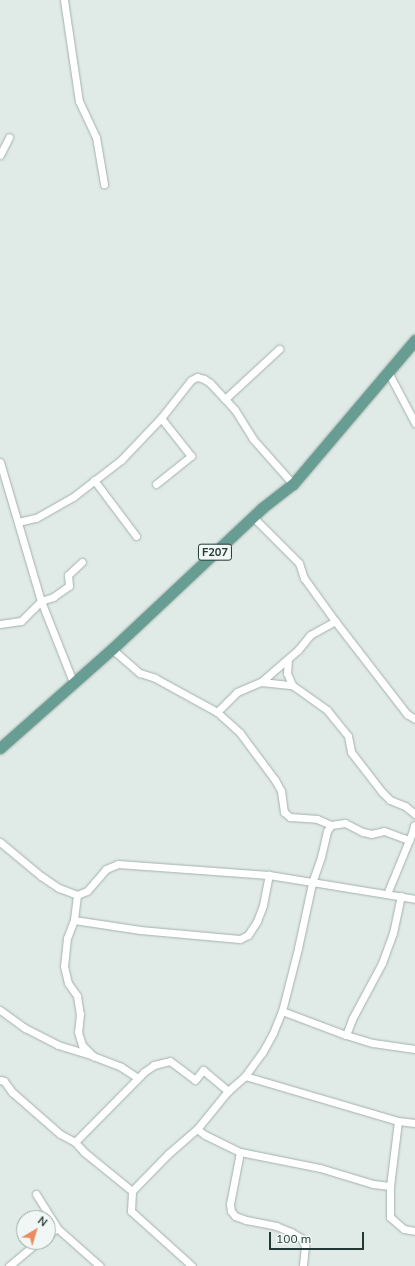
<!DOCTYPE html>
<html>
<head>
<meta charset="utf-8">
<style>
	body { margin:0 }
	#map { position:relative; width:415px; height:1266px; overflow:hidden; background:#e0eae6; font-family:Mulish,sans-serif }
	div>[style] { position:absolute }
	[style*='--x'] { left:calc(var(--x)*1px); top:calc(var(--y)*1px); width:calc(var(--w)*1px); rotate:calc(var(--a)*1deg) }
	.roads { filter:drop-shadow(0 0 1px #a3b1ad) drop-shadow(0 0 1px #a3b1ad) }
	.street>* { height:7px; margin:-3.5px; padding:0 3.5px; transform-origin:3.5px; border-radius:3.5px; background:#fff }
	.primary>* { height:11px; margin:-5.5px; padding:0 5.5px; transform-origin:5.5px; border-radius:5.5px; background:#679d93 }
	span { translate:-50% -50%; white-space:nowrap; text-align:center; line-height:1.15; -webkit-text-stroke:3px #f0f7f4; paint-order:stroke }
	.shield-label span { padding:1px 3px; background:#f0f7f4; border:1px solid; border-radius:3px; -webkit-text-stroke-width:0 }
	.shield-label { font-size:11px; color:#223935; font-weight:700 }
	.north { position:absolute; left:16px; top:1210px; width:40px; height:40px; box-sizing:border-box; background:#f0f7f4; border:1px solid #9eaba8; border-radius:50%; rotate:38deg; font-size:11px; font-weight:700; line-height:16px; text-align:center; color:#223935 }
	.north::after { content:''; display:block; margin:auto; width:14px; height:18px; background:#e98c5f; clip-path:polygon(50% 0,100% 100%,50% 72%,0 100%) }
	.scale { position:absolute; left:269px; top:1232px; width:95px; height:18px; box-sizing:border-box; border:2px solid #223935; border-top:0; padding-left:5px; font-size:12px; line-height:14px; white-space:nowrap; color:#223935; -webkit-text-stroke:3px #f0f7f4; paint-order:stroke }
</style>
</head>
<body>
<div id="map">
	<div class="roads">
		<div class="street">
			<i style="--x:64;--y:0;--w:102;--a:81.6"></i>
			<i style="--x:79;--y:101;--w:40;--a:65"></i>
			<i style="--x:96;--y:137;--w:48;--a:80.3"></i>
			<i style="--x:0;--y:155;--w:20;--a:-63"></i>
			<i style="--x:388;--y:372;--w:58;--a:62.1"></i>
			<i style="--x:225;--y:399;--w:74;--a:-42.8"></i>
			<i style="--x:0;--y:462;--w:145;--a:73.6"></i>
			<i style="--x:41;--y:601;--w:87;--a:68.4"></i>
			<i style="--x:94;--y:480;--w:70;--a:53.1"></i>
			<i style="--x:156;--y:484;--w:45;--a:-38.7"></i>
			<i style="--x:191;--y:456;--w:48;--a:-128.3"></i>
			<i style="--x:253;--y:517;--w:65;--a:45"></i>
			<i style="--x:299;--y:563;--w:16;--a:72"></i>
			<i style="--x:304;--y:578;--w:53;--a:54.2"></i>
			<i style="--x:335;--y:621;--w:118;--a:52.3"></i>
			<i style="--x:407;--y:714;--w:9;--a:32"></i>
			<i style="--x:18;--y:522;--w:18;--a:-13"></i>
			<i style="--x:36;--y:518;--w:43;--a:-29.6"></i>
			<i style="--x:73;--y:497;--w:61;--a:-37.6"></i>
			<i style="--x:121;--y:460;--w:58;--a:-46.4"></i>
			<i style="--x:161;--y:418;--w:48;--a:-51.7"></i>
			<i style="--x:191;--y:380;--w:7;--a:-27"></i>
			<i style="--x:197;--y:377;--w:7;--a:16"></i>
			<i style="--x:204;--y:379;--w:7;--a:34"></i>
			<i style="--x:210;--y:383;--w:22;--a:47"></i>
			<i style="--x:225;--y:399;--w:15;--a:48"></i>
			<i style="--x:235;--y:410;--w:34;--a:58"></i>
			<i style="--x:253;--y:439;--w:60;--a:48.4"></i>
			<i style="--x:0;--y:624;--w:21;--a:-8"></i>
			<i style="--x:21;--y:621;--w:28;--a:-45"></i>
			<i style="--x:41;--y:601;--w:13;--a:-18"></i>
			<i style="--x:53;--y:597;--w:19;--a:-35"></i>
			<i style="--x:69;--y:586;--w:11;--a:-95"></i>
			<i style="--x:68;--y:575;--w:19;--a:-43"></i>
			<i style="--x:112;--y:649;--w:37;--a:41"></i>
			<i style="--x:140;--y:673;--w:16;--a:18"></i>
			<i style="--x:155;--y:678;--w:71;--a:28.7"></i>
			<i style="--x:217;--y:712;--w:31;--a:42"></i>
			<i style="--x:240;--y:733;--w:59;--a:53.3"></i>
			<i style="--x:275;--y:780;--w:13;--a:61"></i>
			<i style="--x:281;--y:791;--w:21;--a:82"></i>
			<i style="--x:284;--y:812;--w:8;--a:40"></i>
			<i style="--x:290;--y:817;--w:27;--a:4"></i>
			<i style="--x:317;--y:819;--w:15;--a:23"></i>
			<i style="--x:331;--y:825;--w:14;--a:-8"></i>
			<i style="--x:345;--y:823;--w:20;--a:27"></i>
			<i style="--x:363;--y:832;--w:8;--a:14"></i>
			<i style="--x:371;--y:834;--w:13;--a:-13"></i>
			<i style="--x:384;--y:831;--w:27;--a:20"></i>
			<i style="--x:288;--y:659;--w:14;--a:94"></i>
			<i style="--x:287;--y:673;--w:13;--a:67"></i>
			<i style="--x:261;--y:682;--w:31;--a:6"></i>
			<i style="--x:292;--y:685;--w:43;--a:35.5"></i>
			<i style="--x:327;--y:710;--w:33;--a:51"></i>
			<i style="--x:348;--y:736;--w:16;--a:79"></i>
			<i style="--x:351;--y:752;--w:51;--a:52.2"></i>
			<i style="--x:382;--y:792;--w:11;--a:45"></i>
			<i style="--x:390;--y:800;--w:16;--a:22"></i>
			<i style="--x:405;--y:806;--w:13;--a:39"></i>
			<i style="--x:217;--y:712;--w:28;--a:-45"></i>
			<i style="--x:237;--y:692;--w:26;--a:-23"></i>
			<i style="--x:261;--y:682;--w:49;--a:-40.9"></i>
			<i style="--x:298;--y:650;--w:19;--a:-51"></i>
			<i style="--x:310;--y:635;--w:29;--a:-29"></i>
			<i style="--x:0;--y:842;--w:53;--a:39.7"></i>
			<i style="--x:41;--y:876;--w:22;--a:34"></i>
			<i style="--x:59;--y:888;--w:19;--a:21"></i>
			<i style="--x:77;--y:895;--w:11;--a:-22"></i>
			<i style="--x:87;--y:891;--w:29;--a:-49"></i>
			<i style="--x:106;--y:869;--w:13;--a:-23"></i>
			<i style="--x:118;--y:864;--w:151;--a:4.2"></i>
			<i style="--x:269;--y:875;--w:148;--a:9.3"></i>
			<i style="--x:387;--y:894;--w:66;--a:-67.7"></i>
			<i style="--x:412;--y:833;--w:8;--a:-76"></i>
			<i style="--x:77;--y:895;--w:25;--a:97"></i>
			<i style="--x:74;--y:920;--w:19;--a:111"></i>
			<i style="--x:67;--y:938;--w:28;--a:96"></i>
			<i style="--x:64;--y:966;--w:17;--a:77"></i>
			<i style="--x:68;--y:983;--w:16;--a:55"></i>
			<i style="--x:77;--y:996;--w:18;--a:81"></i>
			<i style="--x:80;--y:1014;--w:18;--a:96"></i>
			<i style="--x:78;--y:1032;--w:14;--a:73"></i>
			<i style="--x:82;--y:1045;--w:16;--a:45"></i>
			<i style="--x:93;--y:1056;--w:30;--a:21"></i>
			<i style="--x:121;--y:1067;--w:20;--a:33"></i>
			<i style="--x:74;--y:920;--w:67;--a:8.6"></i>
			<i style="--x:140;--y:930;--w:100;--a:5.1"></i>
			<i style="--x:240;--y:939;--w:9;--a:-27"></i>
			<i style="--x:248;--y:935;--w:17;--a:-57"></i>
			<i style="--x:257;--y:921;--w:17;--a:-69"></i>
			<i style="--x:263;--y:905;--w:31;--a:-79"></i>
			<i style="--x:0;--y:1010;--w:31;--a:36"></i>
			<i style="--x:25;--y:1028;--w:37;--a:27"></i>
			<i style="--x:58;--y:1045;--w:34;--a:17"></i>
			<i style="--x:282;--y:1011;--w:68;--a:20.6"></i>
			<i style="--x:346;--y:1035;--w:28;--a:17"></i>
			<i style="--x:373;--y:1043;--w:42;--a:8.1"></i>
			<i style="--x:346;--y:1035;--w:17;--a:-69"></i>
			<i style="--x:352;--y:1019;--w:64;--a:-61.8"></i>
			<i style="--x:382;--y:963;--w:32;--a:-70"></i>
			<i style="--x:393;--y:933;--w:38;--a:-78"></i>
			<i style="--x:245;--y:1076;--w:159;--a:16.4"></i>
			<i style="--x:398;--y:1121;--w:17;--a:7"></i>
			<i style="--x:0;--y:1080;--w:4;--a:14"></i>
			<i style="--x:4;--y:1081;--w:14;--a:54"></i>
			<i style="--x:12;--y:1092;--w:64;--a:41.2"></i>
			<i style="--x:60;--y:1134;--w:17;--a:28"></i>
			<i style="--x:75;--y:1142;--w:13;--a:48"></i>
			<i style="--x:84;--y:1152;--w:62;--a:39.1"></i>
			<i style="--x:398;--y:1121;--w:65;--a:97"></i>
			<i style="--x:390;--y:1186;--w:31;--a:90"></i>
			<i style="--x:390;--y:1217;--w:18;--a:41"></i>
			<i style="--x:404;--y:1229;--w:11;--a:10"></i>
			<i style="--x:197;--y:1129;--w:10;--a:37"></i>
			<i style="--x:205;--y:1135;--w:39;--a:26"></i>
			<i style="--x:240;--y:1152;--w:82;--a:11.3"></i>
			<i style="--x:320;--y:1168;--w:55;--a:16.8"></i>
			<i style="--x:373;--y:1184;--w:17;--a:7"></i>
			<i style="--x:75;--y:1142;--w:98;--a:-45.4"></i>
			<i style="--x:144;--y:1072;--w:12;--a:-35"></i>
			<i style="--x:154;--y:1065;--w:16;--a:-14"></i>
			<i style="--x:170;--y:1061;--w:31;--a:37"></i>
			<i style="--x:195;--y:1080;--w:13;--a:-51"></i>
			<i style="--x:203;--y:1070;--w:33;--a:40"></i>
			<i style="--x:240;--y:1152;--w:53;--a:100.9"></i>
			<i style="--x:230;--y:1204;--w:7;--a:82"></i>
			<i style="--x:231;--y:1211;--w:6;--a:51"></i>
			<i style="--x:235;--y:1216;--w:12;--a:20"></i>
			<i style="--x:246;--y:1220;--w:31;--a:11"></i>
			<i style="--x:276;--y:1226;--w:16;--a:22"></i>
			<i style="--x:291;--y:1232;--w:12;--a:31"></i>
			<i style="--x:301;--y:1238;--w:9;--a:63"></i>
			<i style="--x:305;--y:1246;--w:20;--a:96"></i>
			<i style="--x:36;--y:1194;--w:40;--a:58"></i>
			<i style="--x:57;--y:1228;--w:57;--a:41.5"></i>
			<i style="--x:48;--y:1235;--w:11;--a:-38"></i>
			<i style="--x:9;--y:1266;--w:38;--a:-40"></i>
			<i style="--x:192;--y:1266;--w:82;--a:-138"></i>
			<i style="--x:131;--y:1211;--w:20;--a:-87"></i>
			<i style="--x:132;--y:1191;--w:52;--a:-45.8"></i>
			<i style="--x:168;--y:1154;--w:38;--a:-41"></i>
			<i style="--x:197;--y:1129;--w:49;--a:-50.8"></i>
			<i style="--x:228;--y:1091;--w:23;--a:-41"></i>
			<i style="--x:245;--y:1076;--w:29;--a:-54"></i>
			<i style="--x:262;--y:1053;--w:23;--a:-61"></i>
			<i style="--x:273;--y:1033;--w:24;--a:-68"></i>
			<i style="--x:282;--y:1011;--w:65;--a:-75.7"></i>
			<i style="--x:298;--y:948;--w:66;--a:-77.8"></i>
			<i style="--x:312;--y:883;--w:28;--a:-71"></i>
			<i style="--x:321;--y:857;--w:27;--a:-77"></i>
			<i style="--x:327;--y:831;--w:7;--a:-56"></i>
		</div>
		<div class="primary">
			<i style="--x:0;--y:748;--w:149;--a:-41.5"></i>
			<i style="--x:112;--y:649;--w:206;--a:-43.2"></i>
			<i style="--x:262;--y:508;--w:39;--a:-38"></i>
			<i style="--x:293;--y:484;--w:189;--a:-49.7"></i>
		</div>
	</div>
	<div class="shield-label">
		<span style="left:215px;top:552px">F207</span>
	</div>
	<div class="north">N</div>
	<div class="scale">100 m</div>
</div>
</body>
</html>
